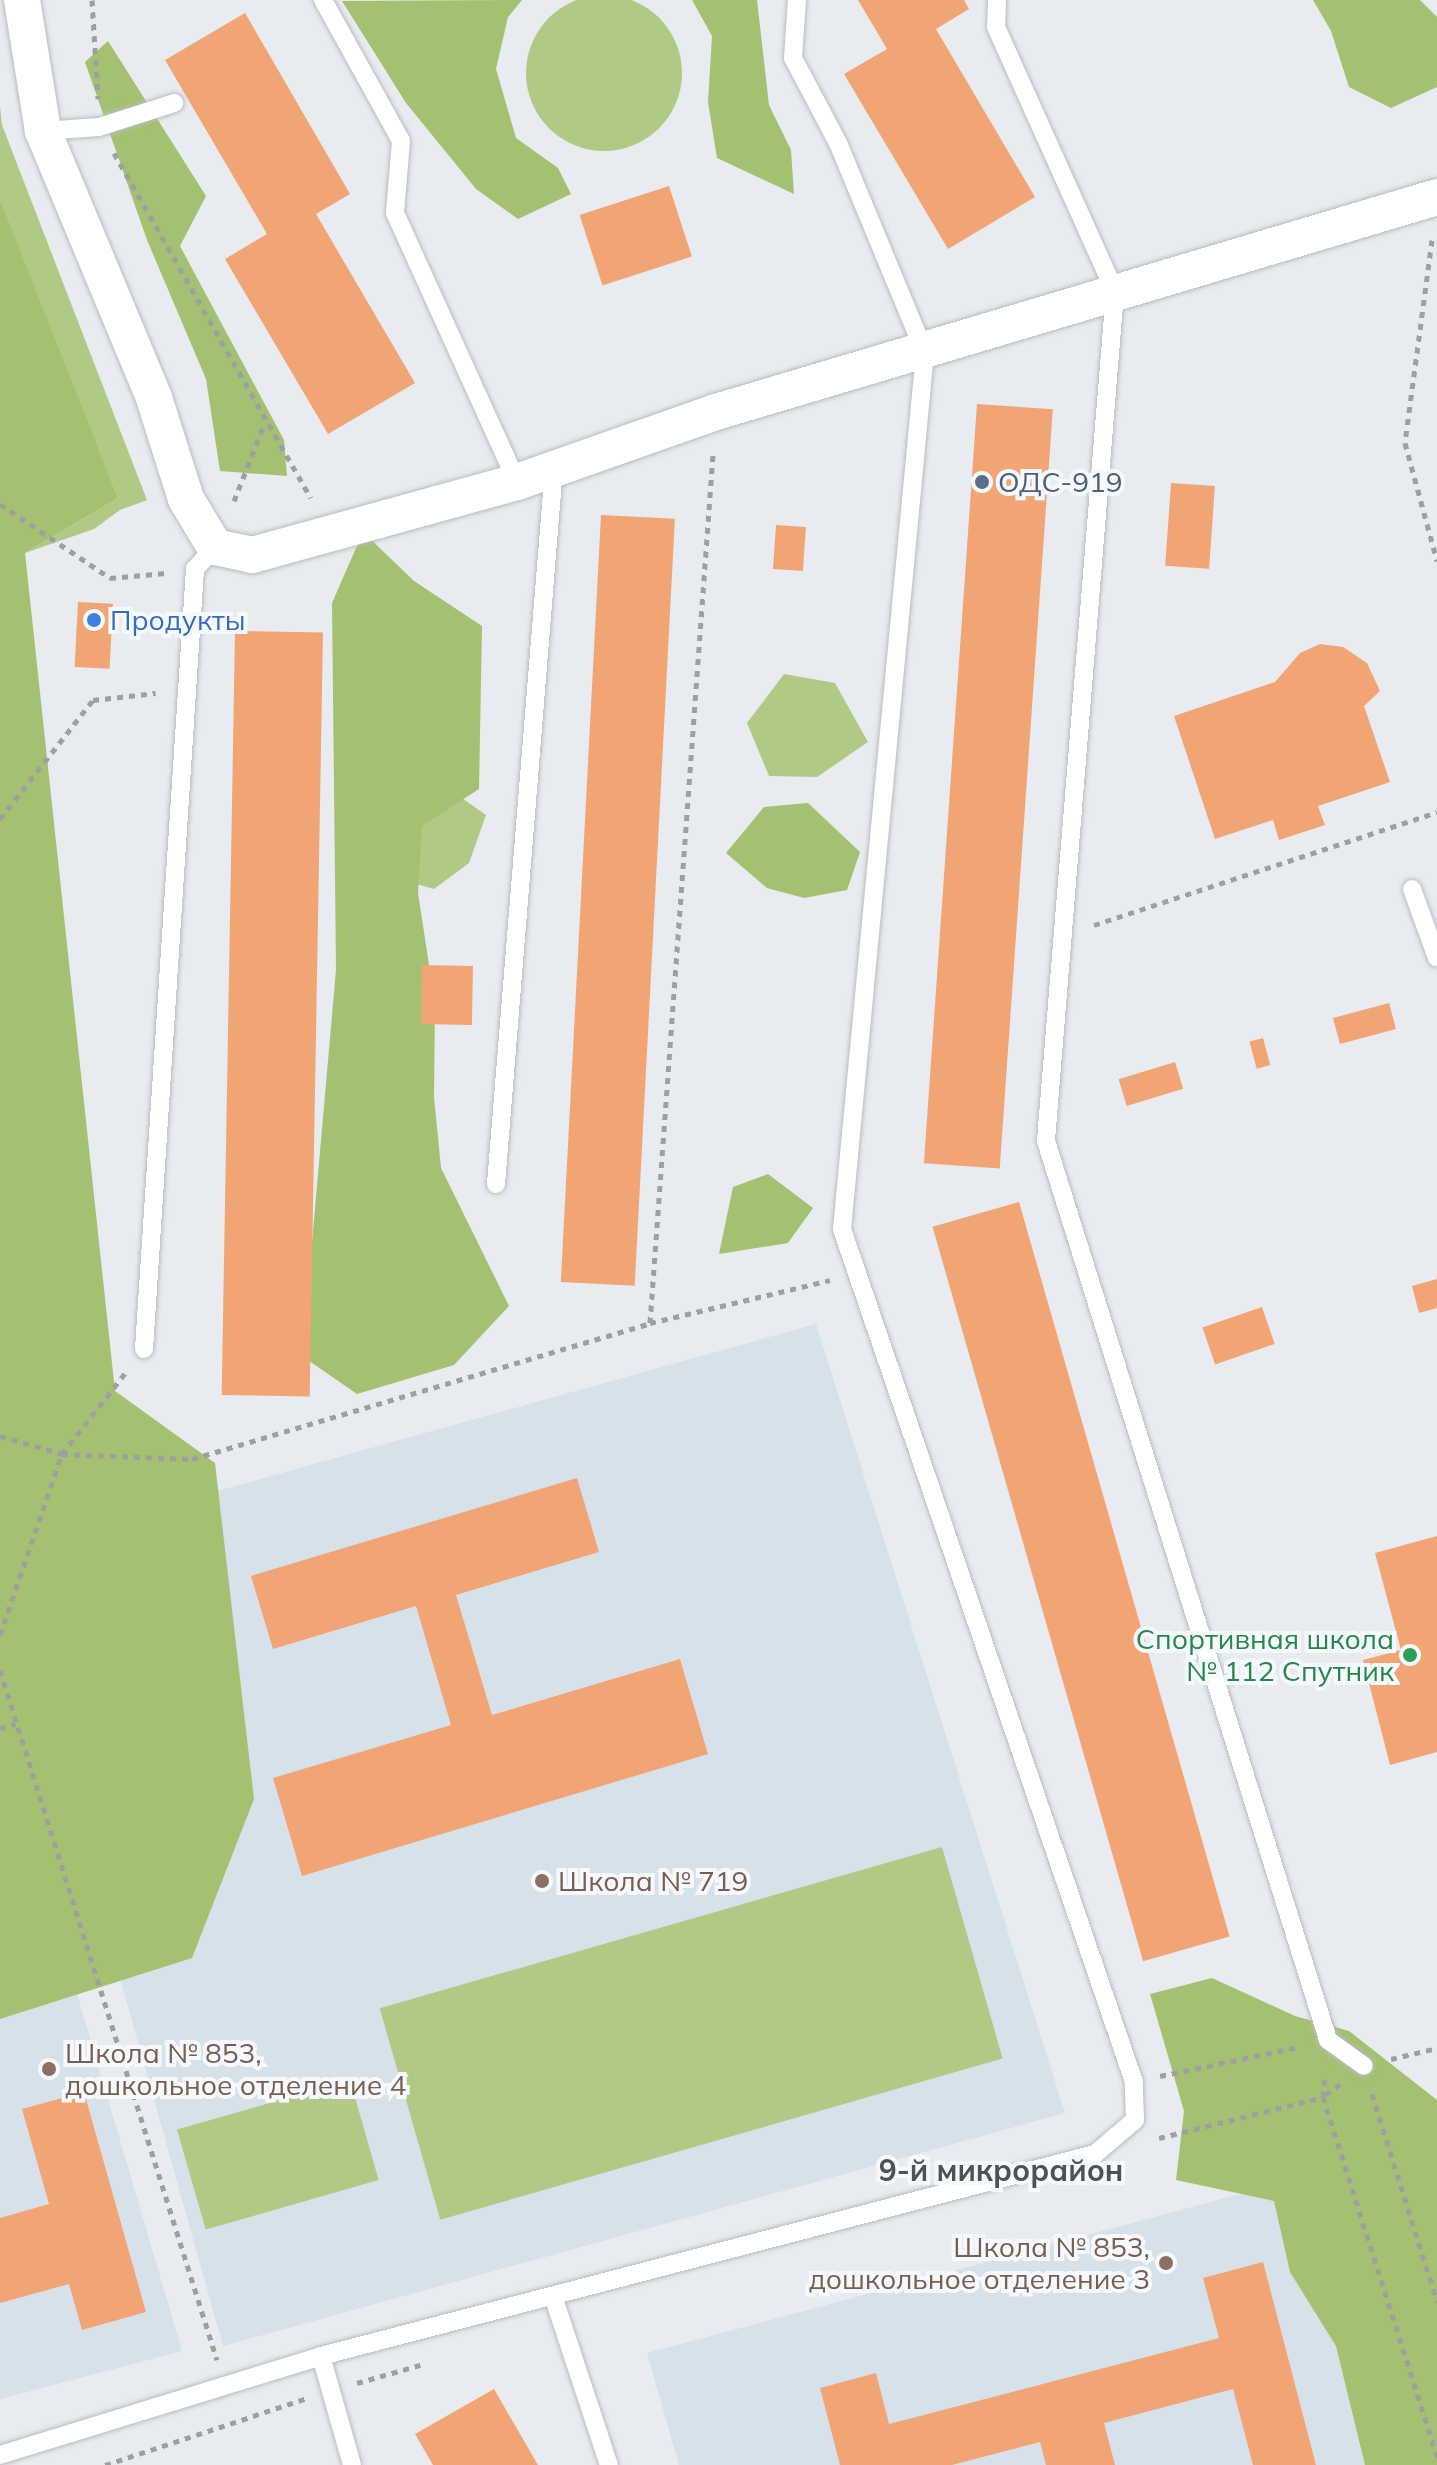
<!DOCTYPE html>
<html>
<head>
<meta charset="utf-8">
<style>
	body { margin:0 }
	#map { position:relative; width:1437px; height:2465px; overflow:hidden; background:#e8ebef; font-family:Mulish,sans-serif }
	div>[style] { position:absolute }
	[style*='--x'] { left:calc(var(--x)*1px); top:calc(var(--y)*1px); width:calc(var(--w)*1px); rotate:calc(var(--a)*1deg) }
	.built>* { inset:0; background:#d7e1e9 }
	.green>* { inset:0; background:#b0ca85; transform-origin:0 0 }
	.round { border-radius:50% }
	.forest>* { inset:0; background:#a4c171 }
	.building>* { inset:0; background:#f1a575; transform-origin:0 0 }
	.path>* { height:5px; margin-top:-2.5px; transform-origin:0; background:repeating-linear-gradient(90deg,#9d9fa2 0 6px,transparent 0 12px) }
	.roads { filter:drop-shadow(0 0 2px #b9bdc0) drop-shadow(0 0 2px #b9bdc0) }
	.lane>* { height:18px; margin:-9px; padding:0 9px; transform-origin:9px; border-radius:9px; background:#fff }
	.street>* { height:36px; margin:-18px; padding:0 18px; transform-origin:18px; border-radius:18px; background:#fff }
	.dots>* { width:22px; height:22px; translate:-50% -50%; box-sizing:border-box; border:4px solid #f5f9fc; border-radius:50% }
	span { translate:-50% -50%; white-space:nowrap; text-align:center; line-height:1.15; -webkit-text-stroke:8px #f5f9fc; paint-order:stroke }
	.service-label { font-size:28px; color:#4e5e75 }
	.left { translate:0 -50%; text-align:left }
	.shop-label { font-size:28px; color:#366cbe }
	.leisure-label { font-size:28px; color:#27864d }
	.right { translate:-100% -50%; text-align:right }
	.education-label { font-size:28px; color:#785e54 }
	.neighbourhood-label { font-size:30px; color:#4f5255; font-weight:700 }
</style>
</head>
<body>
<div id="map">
	<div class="built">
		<i style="clip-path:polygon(816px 1324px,1065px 2113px,223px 2346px,28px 1649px,160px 1507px)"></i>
		<i style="clip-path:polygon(15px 1783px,182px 2351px,0 2399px,0 1787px)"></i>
		<i style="clip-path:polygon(1319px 2173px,1413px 2465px,679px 2465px,647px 2353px)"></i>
	</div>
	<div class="green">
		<i class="round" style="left:526px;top:-5px;width:156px;height:156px"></i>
		<i style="clip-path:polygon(0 106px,2px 125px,147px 500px,120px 510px,94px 529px,25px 553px,118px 498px,7px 223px,0 200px)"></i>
		<i style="clip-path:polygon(784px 674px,835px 683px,868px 742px,817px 777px,769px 776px,747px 723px)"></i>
		<i style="clip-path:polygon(429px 775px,486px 815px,469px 863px,434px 889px,384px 875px)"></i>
		<i style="left:942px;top:1847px;width:220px;height:585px;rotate:74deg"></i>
		<i style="left:350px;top:2080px;width:104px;height:180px;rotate:74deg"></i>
	</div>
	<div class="forest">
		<i style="clip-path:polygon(522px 0,508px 17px,496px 69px,516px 138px,558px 168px,571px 194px,518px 219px,476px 189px,406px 103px,342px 1px)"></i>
		<i style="clip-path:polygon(692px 0,757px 0,769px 105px,791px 150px,794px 194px,717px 158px,708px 102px,712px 36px)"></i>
		<i style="clip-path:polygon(1313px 0,1420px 0,1437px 17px,1437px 87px,1391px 108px,1349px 87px,1331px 31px)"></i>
		<i style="clip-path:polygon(108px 41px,206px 196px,180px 246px,284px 440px,287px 476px,220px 471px,206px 379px,147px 240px,85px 62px)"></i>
		<i style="clip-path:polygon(0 200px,118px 498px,25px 553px,115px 1391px,215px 1463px,254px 1799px,192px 1958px,0 2019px)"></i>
		<i style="clip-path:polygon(363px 532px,414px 581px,482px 626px,479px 789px,422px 826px,418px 893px,435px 1004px,434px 1097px,441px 1168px,509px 1306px,454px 1365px,357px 1394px,302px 1356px,336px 970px,332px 603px)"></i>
		<i style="clip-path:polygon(808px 803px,860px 852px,847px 890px,804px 898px,767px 888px,726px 853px,764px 807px)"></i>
		<i style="clip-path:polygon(768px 1174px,813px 1208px,788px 1243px,719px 1254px,733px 1187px)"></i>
		<i style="clip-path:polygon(1212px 1978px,1295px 2016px,1349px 2031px,1437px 2100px,1437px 2465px,1365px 2465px,1336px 2346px,1290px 2272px,1274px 2201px,1176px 2180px,1184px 2111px,1150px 1994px)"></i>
	</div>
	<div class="building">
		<i style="clip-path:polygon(858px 0,964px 0,969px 9px,936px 29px,1035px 197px,948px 249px,844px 74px,887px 49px)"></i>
		<i style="clip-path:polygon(245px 13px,350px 194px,316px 214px,415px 383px,328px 434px,225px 259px,267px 234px,165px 60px)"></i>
		<i style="left:669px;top:186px;width:74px;height:94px;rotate:72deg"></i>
		<i style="left:977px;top:404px;width:76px;height:761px;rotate:4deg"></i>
		<i style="left:1171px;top:483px;width:44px;height:83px;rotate:4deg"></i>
		<i style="left:601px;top:515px;width:74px;height:768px;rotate:3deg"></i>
		<i style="left:776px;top:525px;width:30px;height:44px;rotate:4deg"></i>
		<i style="left:78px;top:602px;width:35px;height:65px;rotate:3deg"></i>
		<i style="left:235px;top:631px;width:88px;height:764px;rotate:1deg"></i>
		<i style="clip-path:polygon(1320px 644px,1343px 647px,1367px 663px,1380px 691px,1364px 706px,1390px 782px,1318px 806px,1325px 825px,1279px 840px,1273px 820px,1215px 839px,1174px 716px,1275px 682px,1300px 653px)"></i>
		<i style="left:422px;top:965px;width:51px;height:59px;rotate:1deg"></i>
		<i style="left:1389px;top:1003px;width:27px;height:58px;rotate:75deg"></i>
		<i style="left:1263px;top:1038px;width:28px;height:14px;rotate:75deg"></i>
		<i style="left:1175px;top:1062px;width:28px;height:59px;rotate:73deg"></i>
		<i style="left:1019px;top:1202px;width:764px;height:90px;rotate:74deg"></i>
		<i style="clip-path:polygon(1437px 1279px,1437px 1308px,1419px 1313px,1412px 1286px)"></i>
		<i style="left:1262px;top:1307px;width:39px;height:63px;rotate:71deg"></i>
		<i style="clip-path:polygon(577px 1478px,599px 1552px,456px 1595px,492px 1715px,680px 1659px,708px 1754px,302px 1876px,273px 1778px,451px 1725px,416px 1606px,273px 1649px,251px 1576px)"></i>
		<i style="clip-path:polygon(1437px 1536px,1437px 1752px,1390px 1765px,1363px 1660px,1401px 1650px,1375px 1553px)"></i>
		<i style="clip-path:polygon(84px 2092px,146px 2312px,82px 2330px,69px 2284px,0 2303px,0 2218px,49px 2204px,22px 2109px)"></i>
		<i style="clip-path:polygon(1263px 2262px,1316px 2465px,1253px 2465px,1233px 2389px,1104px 2423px,1115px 2465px,1046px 2465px,1040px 2442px,952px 2465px,840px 2465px,820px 2388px,876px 2373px,889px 2424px,1219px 2338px,1203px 2278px)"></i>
		<i style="clip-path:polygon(494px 2389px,538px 2465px,433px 2465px,415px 2434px)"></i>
	</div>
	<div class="path">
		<i style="--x:92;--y:0;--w:99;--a:86.5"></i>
		<i style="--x:114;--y:153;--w:397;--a:60.3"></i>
		<i style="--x:1432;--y:240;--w:205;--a:97.6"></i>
		<i style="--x:1405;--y:443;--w:122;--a:74.8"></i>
		<i style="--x:234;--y:501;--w:82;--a:-68.5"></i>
		<i style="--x:0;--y:504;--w:133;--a:33.9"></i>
		<i style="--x:110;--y:578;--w:56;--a:-5.1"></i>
		<i style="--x:0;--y:819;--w:151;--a:-52"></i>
		<i style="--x:93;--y:700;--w:63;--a:-6.3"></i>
		<i style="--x:1094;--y:925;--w:361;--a:-18.2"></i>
		<i style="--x:650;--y:1323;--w:871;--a:-85.85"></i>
		<i style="--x:0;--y:1436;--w:65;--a:16.2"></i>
		<i style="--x:62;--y:1454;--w:130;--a:2.2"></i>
		<i style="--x:192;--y:1459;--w:478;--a:-16.5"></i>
		<i style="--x:650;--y:1323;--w:185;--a:-13.4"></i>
		<i style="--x:0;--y:1635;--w:191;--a:-71.1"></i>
		<i style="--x:62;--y:1454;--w:104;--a:-52"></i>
		<i style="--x:0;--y:1670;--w:723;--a:72.54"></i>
		<i style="--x:0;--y:1728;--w:16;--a:-14"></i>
		<i style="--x:1391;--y:2059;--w:47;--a:-13.4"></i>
		<i style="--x:1160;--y:2076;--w:142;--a:-11.8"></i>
		<i style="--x:1340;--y:2084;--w:21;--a:143"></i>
		<i style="--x:1323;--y:2097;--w:378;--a:72.4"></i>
		<i style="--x:1372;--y:2094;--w:218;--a:72.6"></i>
		<i style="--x:1159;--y:2138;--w:169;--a:-14"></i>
		<i style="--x:1323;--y:2097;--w:24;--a:-85"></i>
		<i style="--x:357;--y:2383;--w:66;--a:-15.9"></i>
		<i style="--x:105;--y:2465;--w:211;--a:-18.3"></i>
	</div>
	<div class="roads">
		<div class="lane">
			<i style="--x:323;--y:0;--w:161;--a:61"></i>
			<i style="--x:401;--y:141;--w:72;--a:94.8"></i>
			<i style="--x:395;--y:213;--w:295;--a:65.6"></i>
			<i style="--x:997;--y:0;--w:27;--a:92"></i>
			<i style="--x:996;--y:27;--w:290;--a:65.8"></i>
			<i style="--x:1115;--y:292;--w:852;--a:94.65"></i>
			<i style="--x:1046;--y:1141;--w:942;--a:72.58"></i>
			<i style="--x:1328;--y:2040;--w:44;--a:35.8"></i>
			<i style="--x:43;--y:131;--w:56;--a:-4.1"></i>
			<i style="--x:99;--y:127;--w:79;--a:-17.7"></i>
			<i style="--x:1412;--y:889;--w:73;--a:70.1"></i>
			<i style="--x:496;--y:1184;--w:718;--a:-85.37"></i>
			<i style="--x:144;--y:1349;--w:782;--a:-86.26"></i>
			<i style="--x:195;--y:569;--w:30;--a:-48"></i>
			<i style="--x:553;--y:2296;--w:178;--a:71.7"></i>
			<i style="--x:321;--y:2356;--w:113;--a:74.1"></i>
			<i style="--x:0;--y:2455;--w:336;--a:-17.1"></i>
			<i style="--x:321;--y:2356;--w:800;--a:-14.63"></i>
			<i style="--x:1095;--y:2154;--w:52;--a:-40.4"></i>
			<i style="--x:1135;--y:2120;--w:38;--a:-92"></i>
			<i style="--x:1134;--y:2082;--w:902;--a:-108.9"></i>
			<i style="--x:842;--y:1229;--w:880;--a:-84.59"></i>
			<i style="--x:925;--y:353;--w:227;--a:-112.5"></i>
			<i style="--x:838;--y:143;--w:96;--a:-117.9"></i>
			<i style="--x:793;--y:58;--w:58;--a:-86.1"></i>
		</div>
		<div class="street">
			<i style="--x:22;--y:0;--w:133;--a:80.9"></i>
			<i style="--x:43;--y:131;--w:289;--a:67.4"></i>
			<i style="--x:154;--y:398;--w:106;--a:72.4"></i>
			<i style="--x:186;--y:499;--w:56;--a:58.9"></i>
			<i style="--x:215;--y:547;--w:38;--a:12"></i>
			<i style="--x:252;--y:555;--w:275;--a:-15.4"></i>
			<i style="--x:517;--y:482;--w:211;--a:-19.4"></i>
			<i style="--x:716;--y:412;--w:752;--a:-16.6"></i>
		</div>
	</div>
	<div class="dots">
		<i style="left:982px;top:482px;background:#5c6f8a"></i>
		<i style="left:94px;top:620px;background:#3f7fe0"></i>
		<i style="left:1410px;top:1655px;background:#2e9e5b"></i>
		<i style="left:542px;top:1881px;background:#8d6e63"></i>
		<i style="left:49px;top:2069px;background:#8d6e63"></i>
		<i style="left:1166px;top:2263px;background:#8d6e63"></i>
	</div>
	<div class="service-label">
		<span class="left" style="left:998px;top:482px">ОДС-919</span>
	</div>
	<div class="shop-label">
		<span class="left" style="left:110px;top:620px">Продукты</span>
	</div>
	<div class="leisure-label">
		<span class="right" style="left:1394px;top:1655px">Спортивная школа<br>№ 112 Спутник</span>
	</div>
	<div class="education-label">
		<span class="left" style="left:558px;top:1881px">Школа № 719</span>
		<span class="left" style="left:65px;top:2069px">Школа № 853,<br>дошкольное отделение 4</span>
		<span class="right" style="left:1150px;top:2263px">Школа № 853,<br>дошкольное отделение 3</span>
	</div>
	<div class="neighbourhood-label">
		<span style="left:1001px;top:2170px">9-й микрорайон</span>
	</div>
</div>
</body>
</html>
